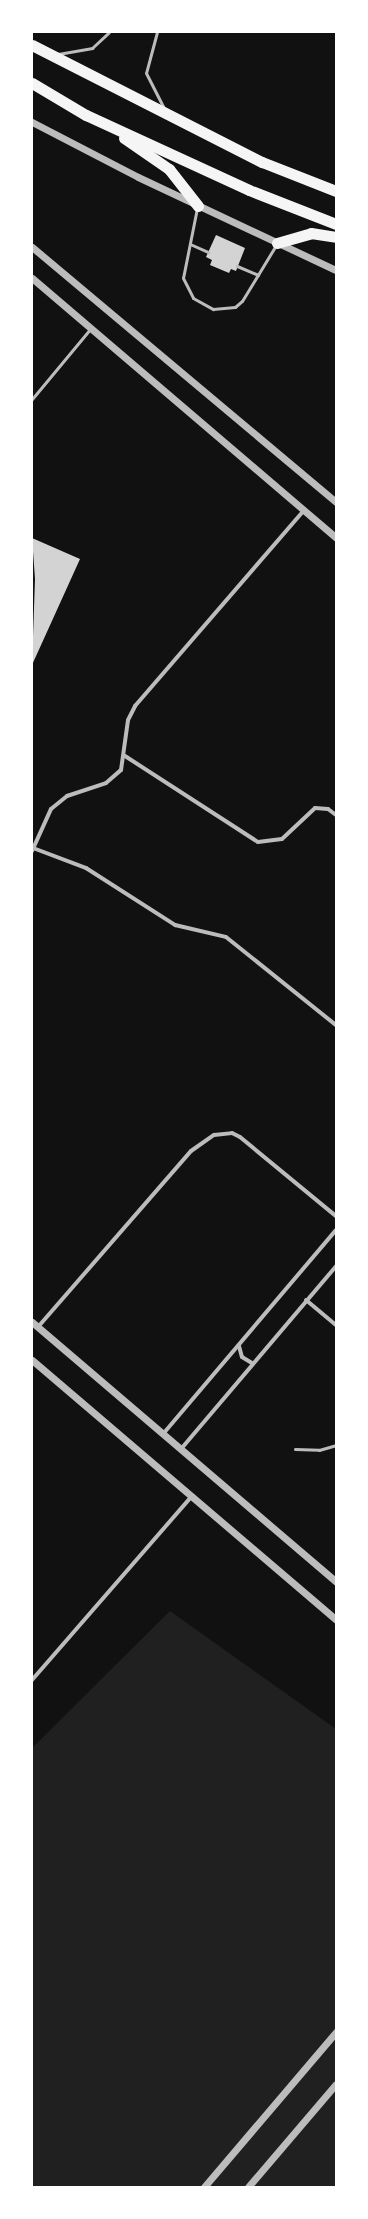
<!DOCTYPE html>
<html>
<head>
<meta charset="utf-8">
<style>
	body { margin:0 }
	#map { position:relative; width:368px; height:2219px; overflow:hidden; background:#111; font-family:"DejaVu Sans",sans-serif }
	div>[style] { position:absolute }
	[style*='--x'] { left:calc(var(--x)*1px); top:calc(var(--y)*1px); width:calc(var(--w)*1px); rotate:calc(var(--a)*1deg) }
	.green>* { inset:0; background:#202020 }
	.building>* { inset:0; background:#d3d3d3 }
	.service>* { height:3px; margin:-1.5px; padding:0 1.5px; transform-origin:1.5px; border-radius:1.5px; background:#bcbcbc }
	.minor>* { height:4px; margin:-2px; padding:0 2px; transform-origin:2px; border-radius:2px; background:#bcbcbc }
	.tertiary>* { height:7px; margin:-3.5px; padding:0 3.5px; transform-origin:3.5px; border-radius:3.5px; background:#bcbcbc }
	.trunk>* { height:11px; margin:-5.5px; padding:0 5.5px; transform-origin:5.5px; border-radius:5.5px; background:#f5f5f5 }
	span { translate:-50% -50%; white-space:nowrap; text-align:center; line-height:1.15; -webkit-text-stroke:4px #fff; paint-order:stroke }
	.frame { position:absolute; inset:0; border:33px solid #fff; pointer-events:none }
</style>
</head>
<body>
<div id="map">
	<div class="green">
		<i style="clip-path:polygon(170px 1611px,336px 1729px,336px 2187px,32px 2187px,32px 1748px)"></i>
	</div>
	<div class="building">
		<i style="clip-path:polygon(216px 235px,245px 248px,236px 271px,231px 269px,229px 273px,210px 265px,212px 260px,206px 257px)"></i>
		<i style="clip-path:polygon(32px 538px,80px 559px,32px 665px,35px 579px)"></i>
	</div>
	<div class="service">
		<i style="--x:157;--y:32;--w:42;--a:105"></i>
		<i style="--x:146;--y:73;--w:39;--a:63"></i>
		<i style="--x:58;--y:54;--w:35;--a:-10"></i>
		<i style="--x:92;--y:48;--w:23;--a:-43"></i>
		<i style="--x:197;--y:208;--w:71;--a:101.3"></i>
		<i style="--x:183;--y:278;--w:22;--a:63"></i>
		<i style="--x:193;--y:298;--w:23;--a:29"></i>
		<i style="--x:213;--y:309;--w:22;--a:-5"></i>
		<i style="--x:235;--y:307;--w:9;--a:-41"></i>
		<i style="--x:242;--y:301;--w:66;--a:-58.7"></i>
		<i style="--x:190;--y:244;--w:20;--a:24"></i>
		<i style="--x:237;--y:266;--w:23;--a:23"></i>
		<i style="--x:32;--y:399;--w:92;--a:-50.3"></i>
		<i style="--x:295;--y:1449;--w:24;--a:2"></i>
		<i style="--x:319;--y:1450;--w:18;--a:-16"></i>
	</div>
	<div class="minor">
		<i style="--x:125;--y:756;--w:158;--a:32.9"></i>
		<i style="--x:258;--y:842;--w:24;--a:-7"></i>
		<i style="--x:282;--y:839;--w:45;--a:-43.2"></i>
		<i style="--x:315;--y:808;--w:13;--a:4"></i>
		<i style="--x:328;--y:809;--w:10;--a:37"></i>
		<i style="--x:33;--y:848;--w:57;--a:20.7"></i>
		<i style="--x:86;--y:868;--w:106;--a:32.6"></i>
		<i style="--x:175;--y:925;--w:52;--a:13.2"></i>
		<i style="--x:226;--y:937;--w:141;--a:38.7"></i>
		<i style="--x:32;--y:851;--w:46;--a:-65.7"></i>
		<i style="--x:51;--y:809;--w:21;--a:-39"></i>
		<i style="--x:67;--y:796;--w:41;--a:-18.4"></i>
		<i style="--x:106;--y:783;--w:20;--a:-41"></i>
		<i style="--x:121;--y:770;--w:50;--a:-82"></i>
		<i style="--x:128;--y:720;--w:16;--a:-63"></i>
		<i style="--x:135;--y:706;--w:259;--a:-49.2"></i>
		<i style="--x:306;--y:1300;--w:39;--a:40"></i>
		<i style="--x:38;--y:1327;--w:233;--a:-49"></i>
		<i style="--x:191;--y:1151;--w:28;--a:-35"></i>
		<i style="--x:214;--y:1135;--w:18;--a:-6"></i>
		<i style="--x:232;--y:1133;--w:9;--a:27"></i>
		<i style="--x:240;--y:1137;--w:124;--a:39.5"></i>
		<i style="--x:239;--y:1346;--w:11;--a:75"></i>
		<i style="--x:242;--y:1357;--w:12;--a:31"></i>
		<i style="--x:163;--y:1434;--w:267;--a:-49.7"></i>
		<i style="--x:181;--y:1449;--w:240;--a:-49.7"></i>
		<i style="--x:32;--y:1680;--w:242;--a:-49"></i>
	</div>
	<div class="tertiary">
		<i style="--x:32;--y:122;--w:119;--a:27.4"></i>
		<i style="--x:138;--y:177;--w:219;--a:25.2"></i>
		<i style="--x:32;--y:247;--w:397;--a:40"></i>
		<i style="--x:32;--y:278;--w:400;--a:40.5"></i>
		<i style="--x:32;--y:1322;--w:400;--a:40.5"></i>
		<i style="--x:32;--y:1360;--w:400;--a:40.5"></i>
		<i style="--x:204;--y:2187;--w:204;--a:-49.6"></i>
		<i style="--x:248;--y:2187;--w:135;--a:-49.5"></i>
	</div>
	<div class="trunk">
		<i style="--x:32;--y:45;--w:258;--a:27"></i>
		<i style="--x:262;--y:162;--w:79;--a:21.4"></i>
		<i style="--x:32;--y:83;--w:63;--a:30.7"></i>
		<i style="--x:86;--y:115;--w:179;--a:24.7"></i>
		<i style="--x:249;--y:190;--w:93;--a:21.3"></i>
		<i style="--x:124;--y:138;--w:55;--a:34.6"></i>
		<i style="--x:169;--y:169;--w:47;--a:51.9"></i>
		<i style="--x:277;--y:243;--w:35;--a:-16"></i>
		<i style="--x:311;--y:233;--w:25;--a:9"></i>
	</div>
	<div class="frame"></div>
</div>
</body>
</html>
